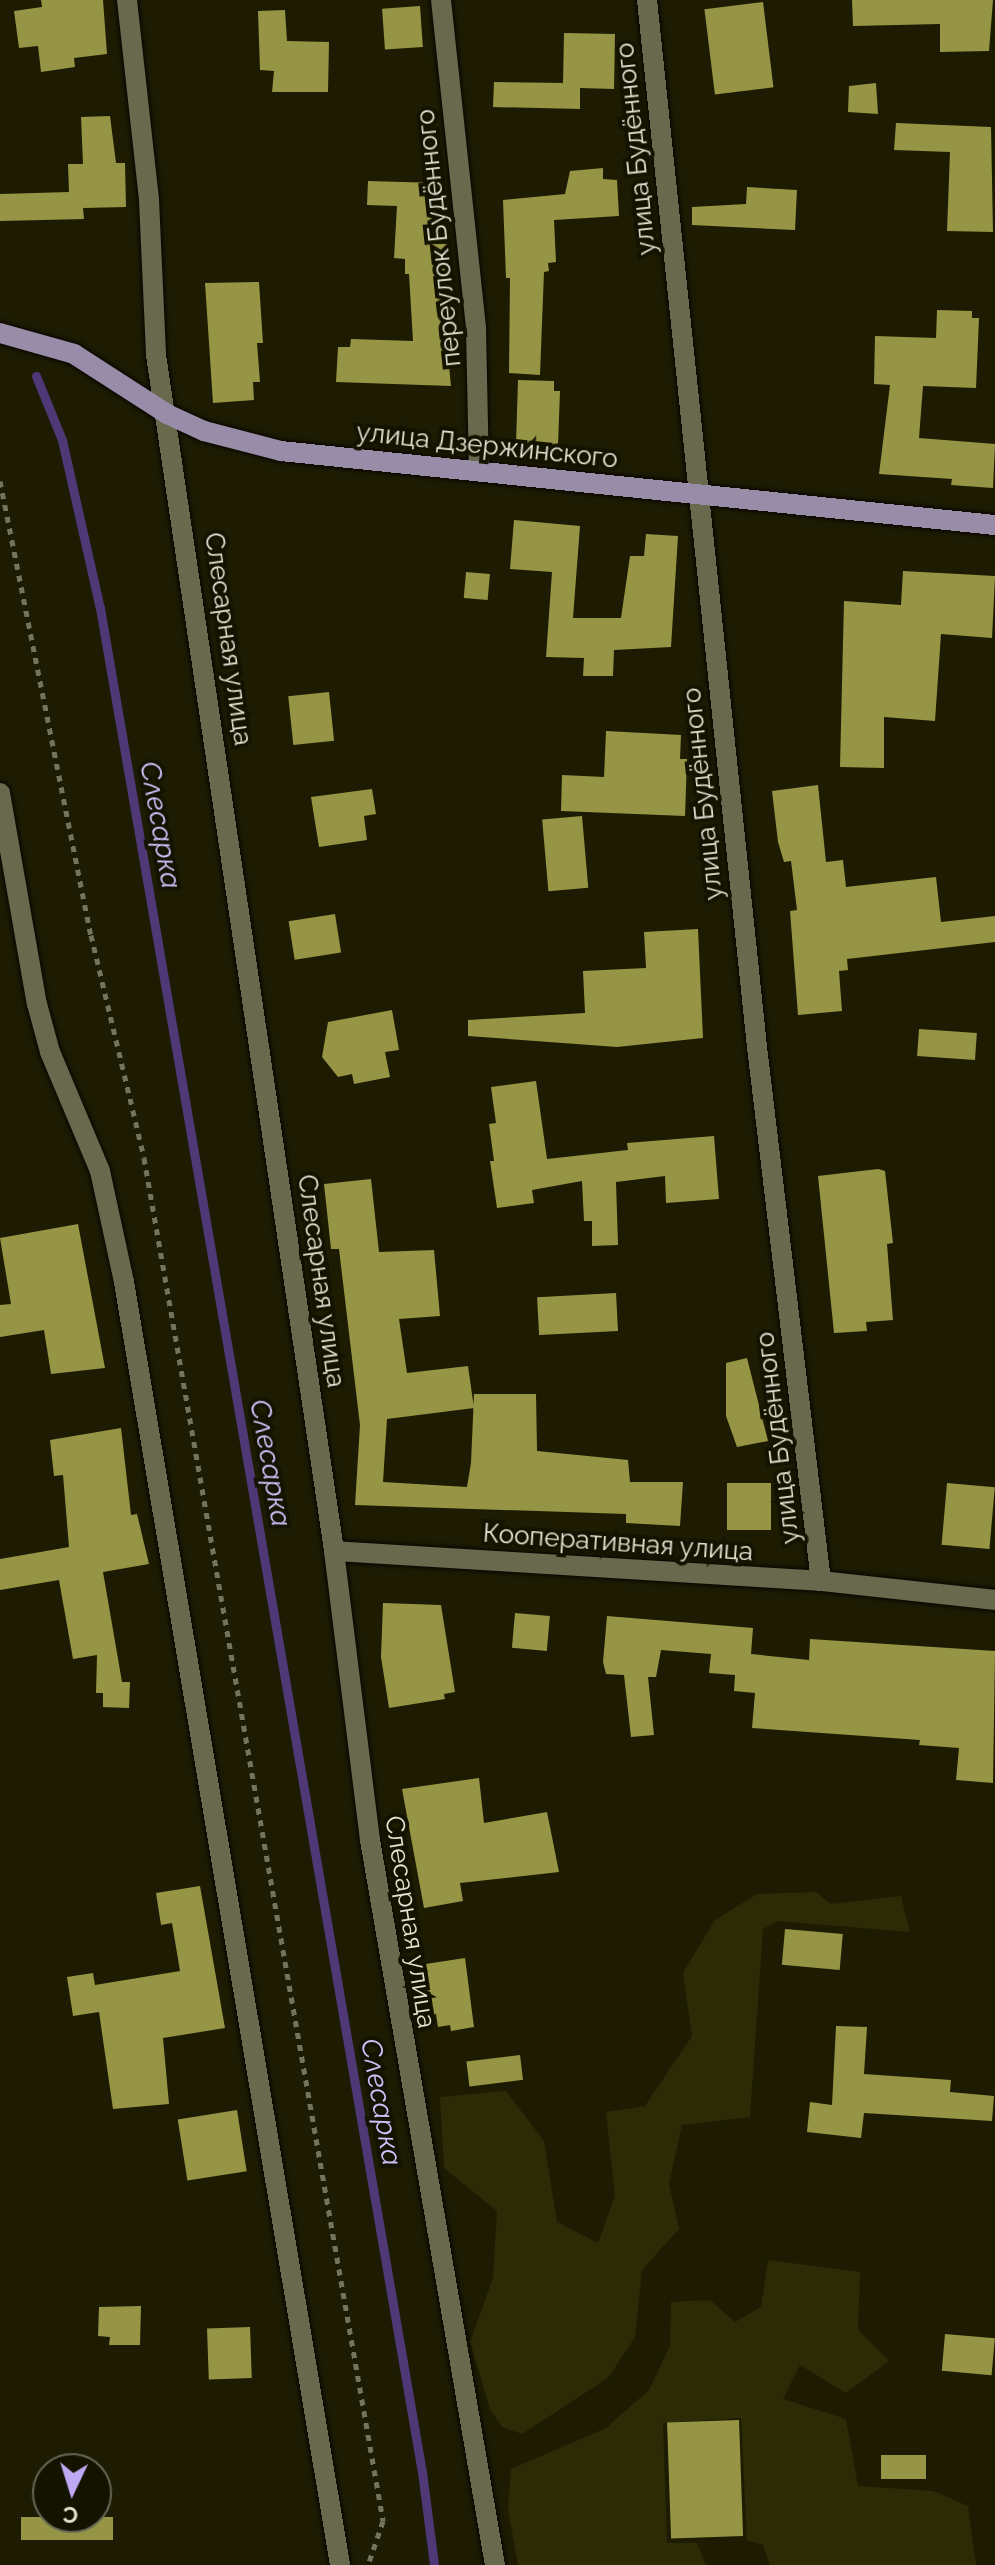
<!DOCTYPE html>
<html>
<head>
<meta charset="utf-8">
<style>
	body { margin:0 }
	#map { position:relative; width:995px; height:2565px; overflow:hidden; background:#1d1c03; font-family:Raleway,sans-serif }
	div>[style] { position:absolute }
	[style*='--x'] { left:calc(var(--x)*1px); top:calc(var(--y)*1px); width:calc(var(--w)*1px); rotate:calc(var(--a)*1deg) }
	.green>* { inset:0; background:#2c2b06 }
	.stream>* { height:9px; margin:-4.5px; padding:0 4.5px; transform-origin:4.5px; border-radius:4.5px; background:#4e3876 }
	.building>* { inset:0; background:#969545; transform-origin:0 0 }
	.path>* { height:5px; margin-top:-2.5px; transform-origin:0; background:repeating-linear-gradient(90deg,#74735e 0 6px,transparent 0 12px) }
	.roads { filter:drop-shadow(0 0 2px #080600) drop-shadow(0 0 2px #080600) }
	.minor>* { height:20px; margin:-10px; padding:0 10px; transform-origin:10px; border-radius:10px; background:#69694d }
	.major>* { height:20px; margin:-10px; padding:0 10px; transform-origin:10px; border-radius:10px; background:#988ca8 }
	span { translate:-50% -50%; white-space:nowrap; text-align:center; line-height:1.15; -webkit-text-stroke:8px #141300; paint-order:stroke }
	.street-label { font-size:26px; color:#e2e3d3 }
	.water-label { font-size:28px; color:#d1c1fa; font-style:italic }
	.north { position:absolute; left:32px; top:2453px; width:80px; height:80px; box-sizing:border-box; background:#141300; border:2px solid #666654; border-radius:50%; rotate:184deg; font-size:22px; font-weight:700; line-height:32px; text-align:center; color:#e2e3d3 }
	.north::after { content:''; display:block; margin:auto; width:28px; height:36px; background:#bfa9f4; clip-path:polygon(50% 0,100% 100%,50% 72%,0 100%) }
</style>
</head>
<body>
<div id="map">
	<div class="green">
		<i style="clip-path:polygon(816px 1892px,831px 1904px,901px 1896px,910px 1932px,778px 1921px,763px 1929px,750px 2117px,682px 2125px,669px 2184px,679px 2229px,642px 2270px,635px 2337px,608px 2378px,522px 2434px,502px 2427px,490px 2409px,470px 2342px,493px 2278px,497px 2211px,444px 2168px,440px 2097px,506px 2091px,544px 2141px,557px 2222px,598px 2243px,615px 2196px,606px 2112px,645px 2106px,692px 2036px,683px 1973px,715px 1920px,757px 1894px)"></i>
		<i style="clip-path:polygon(768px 2260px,860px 2272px,858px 2330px,889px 2361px,846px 2393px,800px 2365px,783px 2399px,846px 2419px,858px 2486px,933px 2491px,968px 2506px,976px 2565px,770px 2565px,763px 2545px,747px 2540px,741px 2418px,663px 2423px,667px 2543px,697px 2543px,706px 2565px,518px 2565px,508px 2509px,511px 2469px,606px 2428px,649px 2390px,670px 2346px,671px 2302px,710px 2300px,735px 2322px,761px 2307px)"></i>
	</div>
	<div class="stream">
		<i style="--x:36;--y:376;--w:69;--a:67.9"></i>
		<i style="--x:62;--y:440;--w:172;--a:77.3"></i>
		<i style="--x:100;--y:608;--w:1892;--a:80.2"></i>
		<i style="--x:422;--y:2472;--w:94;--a:82.6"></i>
	</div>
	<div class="building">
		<i style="clip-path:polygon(41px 0,103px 0,107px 54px,74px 58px,75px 67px,41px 72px,38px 46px,19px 48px,14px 11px,42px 7px)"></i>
		<i style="clip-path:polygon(852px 0,993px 0,989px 51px,940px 52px,940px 24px,853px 26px)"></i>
		<i style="left:763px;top:2px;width:86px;height:59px;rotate:83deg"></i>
		<i style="left:420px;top:6px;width:41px;height:38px;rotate:86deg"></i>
		<i style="clip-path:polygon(285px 10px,287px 41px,329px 42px,328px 92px,272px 92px,274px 71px,260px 70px,258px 11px)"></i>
		<i style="clip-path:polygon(564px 33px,615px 34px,614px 89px,580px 88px,580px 109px,493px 107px,494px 82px,563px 83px)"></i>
		<i style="clip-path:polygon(876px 83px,878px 114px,848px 112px,849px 86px)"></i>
		<i style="clip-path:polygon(110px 116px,116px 163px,125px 163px,126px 207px,83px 208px,84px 219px,0 221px,0 194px,69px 192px,68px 164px,83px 164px,81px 117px)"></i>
		<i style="clip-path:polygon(896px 123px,991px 127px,993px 232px,947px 231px,950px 152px,894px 150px)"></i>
		<i style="clip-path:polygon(603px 168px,603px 179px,617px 180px,619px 216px,554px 220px,556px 262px,548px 263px,549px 271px,544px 272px,540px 375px,509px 373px,510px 278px,506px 278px,503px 200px,565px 194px,570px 171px)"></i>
		<i style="clip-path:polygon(368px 181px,437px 183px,436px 244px,448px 244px,444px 315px,451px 386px,336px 382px,338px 347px,350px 347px,351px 339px,413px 341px,409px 274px,405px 274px,405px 259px,394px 258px,397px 206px,367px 205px)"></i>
		<i style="clip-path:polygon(747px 187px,797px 190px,795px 230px,692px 225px,692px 207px,746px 204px)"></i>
		<i style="clip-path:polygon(259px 282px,263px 343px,257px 343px,260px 382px,253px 382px,254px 400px,213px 403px,205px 283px)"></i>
		<i style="clip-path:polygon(937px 310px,972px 311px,972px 318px,979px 318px,976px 388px,923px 386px,919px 438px,995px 444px,993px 488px,951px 485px,952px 479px,879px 474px,890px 385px,874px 384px,875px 336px,936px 338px)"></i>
		<i style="clip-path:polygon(518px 380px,554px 381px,554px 391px,560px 391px,558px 445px,516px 444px)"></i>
		<i style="clip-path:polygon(514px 520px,580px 526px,573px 618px,621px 618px,630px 556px,644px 556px,646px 534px,678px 536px,671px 647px,614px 650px,613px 676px,583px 676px,584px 658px,546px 657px,552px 572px,510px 569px)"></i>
		<i style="clip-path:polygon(903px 571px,995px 576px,992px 638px,941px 634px,935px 721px,884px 717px,884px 768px,840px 767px,844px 601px,901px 605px)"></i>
		<i style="left:466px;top:572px;width:24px;height:26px;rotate:5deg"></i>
		<i style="left:329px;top:692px;width:49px;height:41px;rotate:84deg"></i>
		<i style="clip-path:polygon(606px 731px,681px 735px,680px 759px,687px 759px,685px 816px,561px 811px,562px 775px,604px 777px)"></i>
		<i style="clip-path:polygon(818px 785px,826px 862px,843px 860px,846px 887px,936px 877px,941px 922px,995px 916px,995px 942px,847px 959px,848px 970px,839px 971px,842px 1011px,798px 1015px,790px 911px,797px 910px,791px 861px,784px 862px,778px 842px,772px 791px)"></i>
		<i style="clip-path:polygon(372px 789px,376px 814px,364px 816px,367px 840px,319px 847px,311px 797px)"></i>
		<i style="left:582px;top:816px;width:72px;height:40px;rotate:85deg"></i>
		<i style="left:335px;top:914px;width:39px;height:47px;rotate:81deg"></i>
		<i style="clip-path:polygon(698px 929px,703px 1038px,617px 1047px,468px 1036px,468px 1020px,585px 1013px,583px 971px,646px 968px,644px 932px)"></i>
		<i style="clip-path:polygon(392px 1010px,399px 1050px,385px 1052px,390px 1077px,354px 1084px,352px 1074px,338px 1077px,322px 1057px,328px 1022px)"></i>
		<i style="left:919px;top:1029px;width:58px;height:27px;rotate:4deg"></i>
		<i style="clip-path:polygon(536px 1081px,547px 1159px,628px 1150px,627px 1143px,714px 1136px,719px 1199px,666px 1203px,665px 1176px,616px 1182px,618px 1245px,592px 1246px,592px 1221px,584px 1221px,582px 1181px,532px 1190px,534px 1203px,497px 1208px,490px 1161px,494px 1161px,489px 1124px,496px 1123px,491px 1087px)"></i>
		<i style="clip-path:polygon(878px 1169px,885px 1171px,893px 1243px,887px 1244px,893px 1320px,866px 1322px,867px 1331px,834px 1333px,818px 1176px)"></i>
		<i style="clip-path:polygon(371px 1179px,379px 1252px,434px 1250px,440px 1316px,399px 1319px,407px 1373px,468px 1366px,474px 1408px,387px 1419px,383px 1482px,467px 1487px,471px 1463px,474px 1394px,536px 1394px,537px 1451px,628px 1460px,630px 1482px,683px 1482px,680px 1526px,626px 1523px,626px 1514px,355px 1505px,360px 1425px,339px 1249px,331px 1249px,324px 1184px)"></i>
		<i style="clip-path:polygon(78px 1224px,105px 1368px,51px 1374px,44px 1330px,0 1337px,0 1305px,11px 1304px,0 1238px)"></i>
		<i style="left:616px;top:1293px;width:38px;height:79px;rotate:87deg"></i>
		<i style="clip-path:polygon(747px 1358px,768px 1441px,737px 1447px,726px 1416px,726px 1363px)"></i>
		<i style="clip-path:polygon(121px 1428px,131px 1515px,137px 1514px,149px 1564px,103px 1572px,122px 1682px,130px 1682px,129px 1708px,103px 1707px,103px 1693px,96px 1693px,97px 1655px,73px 1659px,59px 1580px,0 1590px,0 1559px,69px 1547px,63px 1475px,54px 1476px,50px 1440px)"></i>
		<i style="left:727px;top:1483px;width:44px;height:47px"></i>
		<i style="left:947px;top:1483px;width:48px;height:62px;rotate:5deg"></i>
		<i style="clip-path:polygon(383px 1603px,441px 1605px,455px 1692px,444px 1694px,445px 1699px,389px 1708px,381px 1657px)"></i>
		<i style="left:515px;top:1613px;width:35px;height:35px;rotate:5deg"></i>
		<i style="clip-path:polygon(607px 1616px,753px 1628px,751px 1654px,809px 1660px,810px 1639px,995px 1651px,993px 1783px,956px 1780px,959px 1748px,919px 1745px,920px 1740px,752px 1728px,755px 1693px,734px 1691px,735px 1675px,709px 1673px,711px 1654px,661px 1650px,656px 1677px,648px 1677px,654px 1735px,631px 1737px,624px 1675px,606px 1674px,603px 1662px)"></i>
		<i style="clip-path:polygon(479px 1778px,484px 1823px,547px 1812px,559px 1872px,460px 1883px,463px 1901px,424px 1908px,402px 1789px)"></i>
		<i style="clip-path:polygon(200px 1886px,225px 2028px,163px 2038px,169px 2104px,113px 2109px,99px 2012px,73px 2016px,67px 1977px,93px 1973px,95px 1985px,180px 1971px,172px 1923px,161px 1925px,156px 1893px)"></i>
		<i style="left:785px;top:1929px;width:58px;height:36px;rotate:5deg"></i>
		<i style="clip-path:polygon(465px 1958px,474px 2027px,451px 2031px,450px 2025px,438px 2027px,436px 2014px,426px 2015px,419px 1965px)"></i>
		<i style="clip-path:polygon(836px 2026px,867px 2027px,864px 2074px,951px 2080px,950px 2092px,994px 2096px,992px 2121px,864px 2113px,861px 2138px,807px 2132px,810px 2102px,832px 2105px)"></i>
		<i style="left:520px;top:2055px;width:25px;height:54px;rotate:83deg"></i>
		<i style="left:237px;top:2110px;width:62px;height:60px;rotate:81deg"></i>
		<i style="clip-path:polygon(141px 2306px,140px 2345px,109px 2345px,110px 2337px,98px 2336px,99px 2307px)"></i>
		<i style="left:250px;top:2327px;width:51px;height:43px;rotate:88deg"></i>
		<i style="left:945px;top:2334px;width:50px;height:37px;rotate:5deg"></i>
		<i style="left:739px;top:2420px;width:116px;height:72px;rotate:88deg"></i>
		<i style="left:926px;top:2455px;width:24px;height:45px;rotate:90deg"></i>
		<i style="left:21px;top:2517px;width:92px;height:23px"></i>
	</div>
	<div class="path">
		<i style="--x:0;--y:481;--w:463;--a:78.7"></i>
		<i style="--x:91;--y:935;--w:229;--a:76.6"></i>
		<i style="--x:144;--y:1158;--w:1384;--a:80.05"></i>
		<i style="--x:383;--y:2521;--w:46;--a:108.8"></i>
	</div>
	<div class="roads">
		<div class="minor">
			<i style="--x:127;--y:0;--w:201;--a:83.7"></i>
			<i style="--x:149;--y:200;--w:155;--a:87.4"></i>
			<i style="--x:156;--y:355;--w:1209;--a:81.53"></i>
			<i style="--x:334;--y:1551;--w:291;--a:82.9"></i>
			<i style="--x:370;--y:1840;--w:736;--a:80.22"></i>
			<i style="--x:441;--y:0;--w:331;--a:83.9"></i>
			<i style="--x:476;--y:329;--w:142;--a:88.8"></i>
			<i style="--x:647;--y:0;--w:1053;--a:84"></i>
			<i style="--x:757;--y:1047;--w:538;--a:83.17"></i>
			<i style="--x:0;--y:793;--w:214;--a:80.1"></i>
			<i style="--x:37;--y:1004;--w:50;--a:74.8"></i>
			<i style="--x:50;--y:1052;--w:129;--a:67.2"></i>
			<i style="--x:100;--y:1171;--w:114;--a:77.8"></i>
			<i style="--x:124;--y:1282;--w:1301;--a:80.44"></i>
			<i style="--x:334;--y:1551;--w:488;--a:3.5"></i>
			<i style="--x:821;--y:1581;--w:175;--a:6.2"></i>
		</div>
		<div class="major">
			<i style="--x:0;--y:333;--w:77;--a:15.8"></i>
			<i style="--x:74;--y:354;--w:111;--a:32.8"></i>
			<i style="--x:167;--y:414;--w:41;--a:24.7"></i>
			<i style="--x:204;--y:431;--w:80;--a:14.6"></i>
			<i style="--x:281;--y:451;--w:718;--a:5.92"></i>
		</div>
	</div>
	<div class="street-label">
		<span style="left:636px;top:149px;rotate:-96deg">улица Будённого</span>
		<span style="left:439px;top:238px;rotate:-96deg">переулок Будённого</span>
		<span style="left:487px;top:446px;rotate:6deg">улица Дзержинского</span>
		<span style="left:228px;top:639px;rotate:82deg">Слесарная улица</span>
		<span style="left:703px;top:794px;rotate:-96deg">улица Будённого</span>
		<span style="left:321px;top:1281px;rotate:82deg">Слесарная улица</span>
		<span style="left:778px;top:1438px;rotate:-97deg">улица Будённого</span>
		<span style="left:618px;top:1543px;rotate:4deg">Кооперативная улица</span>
		<span style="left:410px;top:1922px;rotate:81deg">Слесарная улица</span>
	</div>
	<div class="water-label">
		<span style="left:160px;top:825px;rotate:80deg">Слесарка</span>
		<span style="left:270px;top:1463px;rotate:80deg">Слесарка</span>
		<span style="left:381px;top:2102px;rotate:80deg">Слесарка</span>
	</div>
	<div class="north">С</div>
</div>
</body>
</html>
